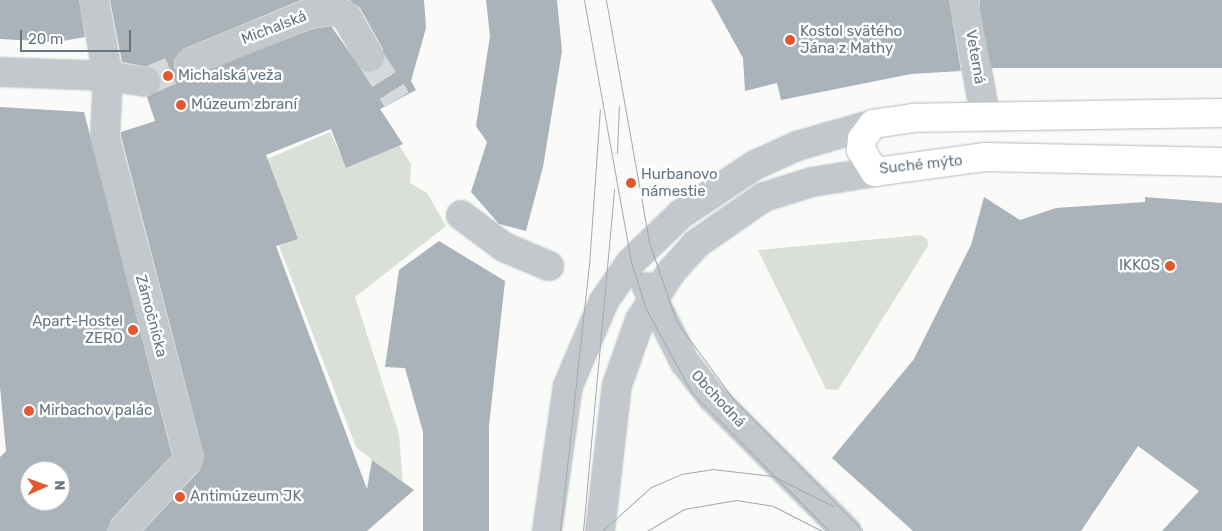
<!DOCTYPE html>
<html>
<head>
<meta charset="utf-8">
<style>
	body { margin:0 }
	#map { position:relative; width:1222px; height:531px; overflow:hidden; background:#fafaf8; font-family:Rubik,sans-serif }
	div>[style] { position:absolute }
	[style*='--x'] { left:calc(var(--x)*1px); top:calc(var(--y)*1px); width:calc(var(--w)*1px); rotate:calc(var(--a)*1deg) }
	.green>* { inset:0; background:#dadfd7 }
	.building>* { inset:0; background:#aab3b9; transform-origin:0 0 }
	.street-tunnel>* { height:28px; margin-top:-14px; transform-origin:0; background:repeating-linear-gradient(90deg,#d5d9db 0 28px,transparent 0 42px) }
	.roads { filter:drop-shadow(0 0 1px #b3babf) drop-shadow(0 0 1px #b3babf) }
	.street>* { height:28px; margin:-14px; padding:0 14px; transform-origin:14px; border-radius:14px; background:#c3c8cc }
	.secondary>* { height:28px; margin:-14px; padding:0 14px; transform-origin:14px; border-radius:14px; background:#fff }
	.tram>* { height:1px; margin:-0.5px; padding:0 0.5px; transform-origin:0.5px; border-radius:0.5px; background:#a2aab0 }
	.dots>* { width:14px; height:14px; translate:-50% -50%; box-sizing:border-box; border:2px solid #fff; border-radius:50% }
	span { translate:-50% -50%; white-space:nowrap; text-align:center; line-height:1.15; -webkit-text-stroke:5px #fff; paint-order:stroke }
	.street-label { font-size:15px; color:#657683 }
	.poi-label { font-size:15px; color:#657683 }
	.left { translate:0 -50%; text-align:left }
	.right { translate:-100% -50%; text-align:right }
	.north { position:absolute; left:20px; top:461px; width:50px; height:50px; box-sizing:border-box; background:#fff; border:1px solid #c1c8cd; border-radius:50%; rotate:88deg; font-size:14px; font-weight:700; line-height:20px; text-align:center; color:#657683 }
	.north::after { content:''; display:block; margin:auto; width:18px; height:22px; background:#e4572e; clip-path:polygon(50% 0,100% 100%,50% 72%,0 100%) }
	.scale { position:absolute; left:20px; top:30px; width:111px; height:22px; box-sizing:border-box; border:2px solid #657683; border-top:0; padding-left:6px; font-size:15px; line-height:18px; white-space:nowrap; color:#657683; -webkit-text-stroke:4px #fff; paint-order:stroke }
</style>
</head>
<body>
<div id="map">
	<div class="green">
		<i style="clip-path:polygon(330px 132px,347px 168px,399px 145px,411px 164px,410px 183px,427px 193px,446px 226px,355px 297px,399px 434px,403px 484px,356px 447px,249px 167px)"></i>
		<i style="clip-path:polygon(921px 235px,927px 239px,928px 246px,838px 390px,826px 389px,758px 250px)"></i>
	</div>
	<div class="building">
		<i style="clip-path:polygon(0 0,79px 0,85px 37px,57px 42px,0 39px)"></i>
		<i style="clip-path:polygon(110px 0,301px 0,183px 49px,174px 60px,174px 68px,187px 78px,312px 29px,331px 26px,361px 69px,376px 70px,383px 63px,383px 49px,360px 8px,349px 0,424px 0,426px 28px,411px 81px,416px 90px,380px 109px,403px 144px,346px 168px,331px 129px,266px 155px,298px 239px,276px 246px,367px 489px,372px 460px,414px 490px,367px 531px,143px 531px,200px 470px,204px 456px,121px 136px,121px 132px,155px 121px,147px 97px,157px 91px,160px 77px,148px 67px,122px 62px)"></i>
		<i style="clip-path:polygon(486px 0,557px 0,562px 51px,543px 167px,526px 231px,499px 224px,471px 192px,487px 142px,476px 126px,490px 36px)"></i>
		<i style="clip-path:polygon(711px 0,949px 0,961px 71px,911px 74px,781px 100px,777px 83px,745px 91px,743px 58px)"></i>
		<i style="left:980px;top:0;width:242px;height:68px"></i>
		<i style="clip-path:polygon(evenodd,0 107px,84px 112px,172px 455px,111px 520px,107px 531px,0 531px,0 457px,6px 451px,0 387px,0 107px,30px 471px,60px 471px,60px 501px,30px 501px,30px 471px)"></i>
		<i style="clip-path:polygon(984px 197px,1020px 220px,1056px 208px,1145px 202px,1145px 197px,1222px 203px,1222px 531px,1162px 531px,1199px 491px,1138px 446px,1081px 531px,913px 531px,832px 458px,914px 359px,971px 245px)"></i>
		<i style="clip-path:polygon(439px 241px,505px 281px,489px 426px,489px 531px,423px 531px,423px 432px,405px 368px,385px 367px,399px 270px)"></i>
	</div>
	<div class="street-tunnel">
		<i style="--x:369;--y:56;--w:52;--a:57.5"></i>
		<i style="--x:145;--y:82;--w:48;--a:-23.4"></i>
	</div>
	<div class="roads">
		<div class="street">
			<i style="--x:94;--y:0;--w:77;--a:79.6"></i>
			<i style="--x:108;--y:76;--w:62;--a:92.8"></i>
			<i style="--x:105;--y:138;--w:332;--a:75.3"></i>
			<i style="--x:189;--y:459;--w:98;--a:132.9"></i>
			<i style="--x:964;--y:0;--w:116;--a:79.6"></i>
			<i style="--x:189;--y:63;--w:129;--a:-22.4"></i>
			<i style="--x:308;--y:14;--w:25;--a:-9"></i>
			<i style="--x:333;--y:10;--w:14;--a:25"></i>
			<i style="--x:346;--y:16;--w:46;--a:60.1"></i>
			<i style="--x:0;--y:72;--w:108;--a:2.1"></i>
			<i style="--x:108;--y:76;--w:37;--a:9"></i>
			<i style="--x:461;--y:215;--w:54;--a:36.7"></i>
			<i style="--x:504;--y:247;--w:49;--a:22.9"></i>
			<i style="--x:647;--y:287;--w:83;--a:63.4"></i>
			<i style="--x:684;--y:361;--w:46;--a:52.1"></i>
			<i style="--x:712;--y:397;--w:190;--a:45"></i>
			<i style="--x:547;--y:531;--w:147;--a:-81.8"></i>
			<i style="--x:568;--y:386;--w:92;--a:-67"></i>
			<i style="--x:604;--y:301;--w:47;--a:-55.3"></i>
			<i style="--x:631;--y:262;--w:69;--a:-43.8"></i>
			<i style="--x:681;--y:214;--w:89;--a:-33.5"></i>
			<i style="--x:755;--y:165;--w:46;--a:-24.3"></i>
			<i style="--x:797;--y:146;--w:79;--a:-16.1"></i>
			<i style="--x:600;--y:531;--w:147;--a:-83.4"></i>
			<i style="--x:617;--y:385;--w:69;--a:-70.5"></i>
			<i style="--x:640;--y:320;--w:57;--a:-57.1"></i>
			<i style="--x:671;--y:272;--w:38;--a:-48"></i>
			<i style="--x:696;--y:244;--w:83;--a:-34.7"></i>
			<i style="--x:764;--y:197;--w:50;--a:-17.4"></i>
			<i style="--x:812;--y:182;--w:64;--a:-9"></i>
		</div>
		<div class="secondary">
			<i style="--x:1222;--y:113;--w:308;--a:179.1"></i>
			<i style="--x:914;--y:118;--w:41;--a:171.7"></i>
			<i style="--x:873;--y:124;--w:19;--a:126"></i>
			<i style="--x:862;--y:139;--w:11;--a:95"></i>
			<i style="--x:861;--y:150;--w:26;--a:58"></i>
			<i style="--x:875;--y:172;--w:112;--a:-7.7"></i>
			<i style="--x:986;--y:157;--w:236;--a:1.2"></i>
		</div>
	</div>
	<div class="tram">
		<i style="--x:584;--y:0;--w:266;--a:79.8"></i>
		<i style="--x:631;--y:262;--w:49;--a:72.3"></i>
		<i style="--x:646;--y:309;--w:96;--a:61.3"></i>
		<i style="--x:692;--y:393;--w:194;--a:45.2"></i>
		<i style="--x:606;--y:0;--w:246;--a:79.9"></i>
		<i style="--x:649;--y:242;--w:83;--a:71.1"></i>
		<i style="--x:676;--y:321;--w:98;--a:53.7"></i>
		<i style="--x:734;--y:400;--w:184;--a:45.4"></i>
		<i style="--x:617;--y:153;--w:47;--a:-87.6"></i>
		<i style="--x:560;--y:531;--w:268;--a:-83.8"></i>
		<i style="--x:589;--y:265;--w:156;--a:-86"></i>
		<i style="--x:583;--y:531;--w:344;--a:-84.8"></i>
		<i style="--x:602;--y:531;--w:66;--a:-41.9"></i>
		<i style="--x:651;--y:487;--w:33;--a:-23"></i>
		<i style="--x:681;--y:474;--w:31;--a:-9"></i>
		<i style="--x:712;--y:469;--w:61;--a:6.5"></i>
		<i style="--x:773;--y:476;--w:67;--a:26.6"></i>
		<i style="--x:647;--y:531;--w:43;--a:-30.7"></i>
		<i style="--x:684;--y:509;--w:53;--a:-9.8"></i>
		<i style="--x:736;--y:500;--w:37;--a:9"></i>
		<i style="--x:773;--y:506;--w:55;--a:27"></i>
	</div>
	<div class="dots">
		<i style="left:790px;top:40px;background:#e4572e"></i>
		<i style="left:168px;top:76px;background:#e4572e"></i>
		<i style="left:181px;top:105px;background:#e4572e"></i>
		<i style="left:631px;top:183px;background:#e4572e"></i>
		<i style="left:1170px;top:266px;background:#e4572e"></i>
		<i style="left:133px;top:330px;background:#e4572e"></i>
		<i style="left:29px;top:411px;background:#e4572e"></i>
		<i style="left:180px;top:497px;background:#e4572e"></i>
	</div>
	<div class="street-label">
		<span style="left:274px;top:28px;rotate:-21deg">Michalská</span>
		<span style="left:975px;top:57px;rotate:80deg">Veterná</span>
		<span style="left:921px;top:165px;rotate:-6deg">Suché mýto</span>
		<span style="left:151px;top:316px;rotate:75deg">Zámočnícka</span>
		<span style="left:718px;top:399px;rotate:47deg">Obchodná</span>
	</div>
	<div class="poi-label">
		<span class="left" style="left:800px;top:40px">Kostol svätého<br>Jána z Mathy</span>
		<span class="left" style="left:178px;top:76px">Michalská veža</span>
		<span class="left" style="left:191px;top:105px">Múzeum zbraní</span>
		<span class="left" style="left:641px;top:183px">Hurbanovo<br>námestie</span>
		<span class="right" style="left:1160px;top:266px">IKKOS</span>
		<span class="right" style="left:123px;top:330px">Apart-Hostel<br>ZERO</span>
		<span class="left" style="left:39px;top:411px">Mirbachov palác</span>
		<span class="left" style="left:190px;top:497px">Antimúzeum JK</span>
	</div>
	<div class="north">N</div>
	<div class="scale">20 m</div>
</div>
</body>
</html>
